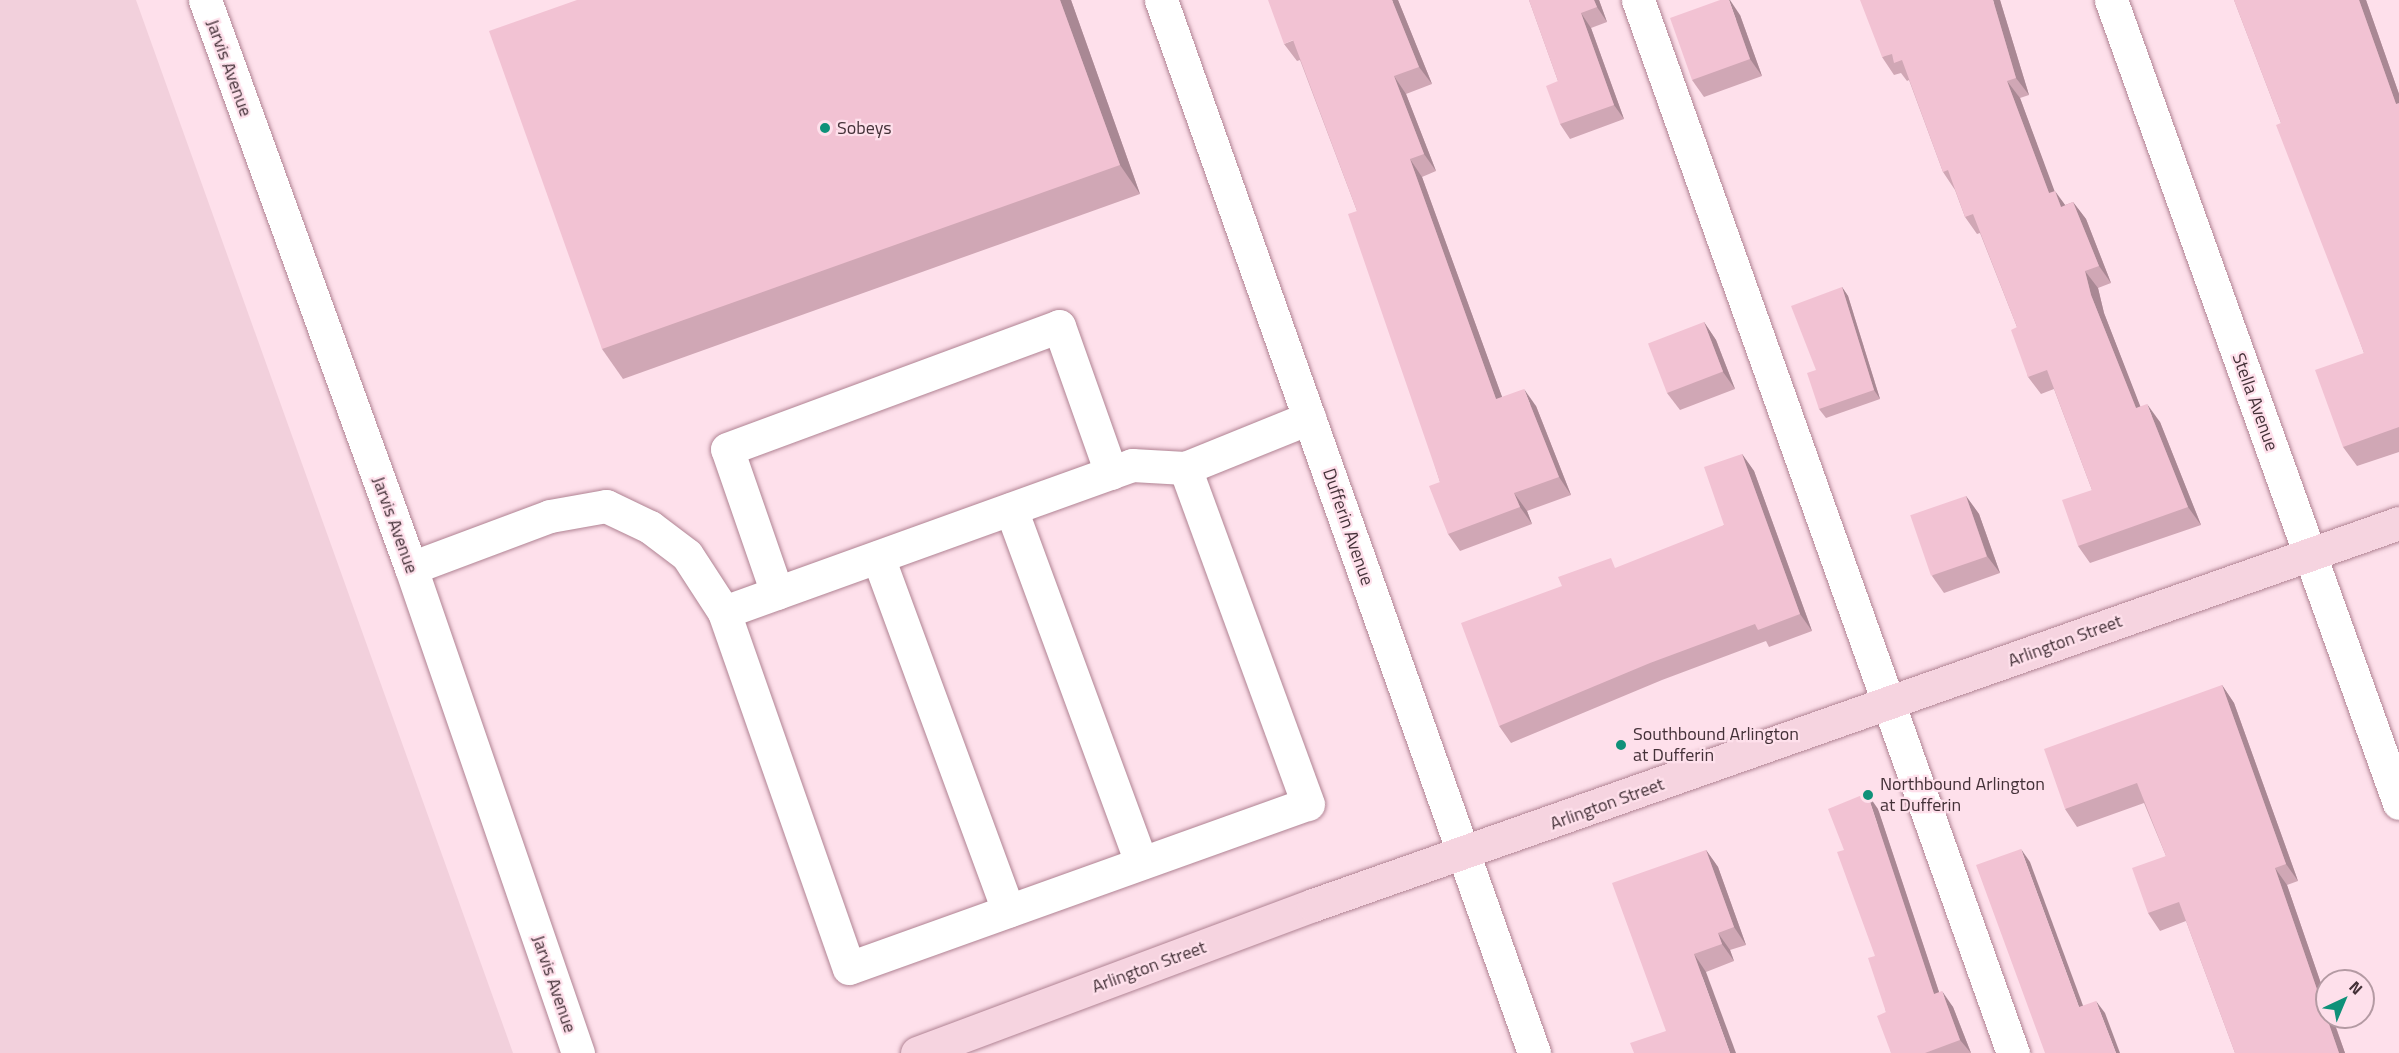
<!DOCTYPE html>
<html>
<head>
<meta charset="utf-8">
<style>
	body { margin:0 }
	#map { position:relative; width:2399px; height:1053px; overflow:hidden; background:#fee0eb; font-family:"Titillium Web",sans-serif }
	div>[style] { position:absolute }
	[style*='--x'] { left:calc(var(--x)*1px); top:calc(var(--y)*1px); width:calc(var(--w)*1px); rotate:calc(var(--a)*1deg) }
	.built>* { inset:0; background:#f2d0dc }
	.roads { filter:drop-shadow(0 0 2px #b08393) drop-shadow(0 0 2px #b08393) }
	.minor>* { height:33px; margin:-16.5px; padding:0 16.5px; transform-origin:16.5px; border-radius:16.5px; background:#fff }
	.major>* { height:33px; margin:-16.5px; padding:0 16.5px; transform-origin:16.5px; border-radius:16.5px; background:#f6d4e0 }
	.wall>* { inset:0; background:#d0a7b5 }
	.shaded-wall>* { inset:0; background:#a98894 }
	.building>* { inset:0; background:#f2c2d3; transform-origin:0 0 }
	.dots>* { width:16px; height:16px; translate:-50% -50%; box-sizing:border-box; border:3px solid #fee0eb; border-radius:50% }
	span { translate:-50% -50%; white-space:nowrap; text-align:center; line-height:1.15; -webkit-text-stroke:4.5px #fee0eb; paint-order:stroke }
	.street-label { font-size:18px; color:#443138 }
	.poi-label { font-size:18px; color:#443138 }
	.left { translate:0 -50%; text-align:left }
	.north { position:absolute; left:2315px; top:969px; width:60px; height:60px; box-sizing:border-box; background:#fee0eb; border:2px solid #b49aa3; border-radius:50%; rotate:44deg; font-size:16px; font-weight:700; line-height:24px; text-align:center; color:#443138 }
	.north::after { content:''; display:block; margin:auto; width:21px; height:27px; background:#0f9179; clip-path:polygon(50% 0,100% 100%,50% 72%,0 100%) }
</style>
</head>
<body>
<div id="map">
	<div class="built">
		<i style="clip-path:polygon(0 0,136px 0,513px 1053px,0 1053px)"></i>
	</div>
	<div class="roads">
		<div class="minor">
			<i style="--x:205;--y:0;--w:604;--a:70.07"></i>
			<i style="--x:411;--y:568;--w:513;--a:71"></i>
			<i style="--x:1161;--y:0;--w:1117;--a:70.49"></i>
			<i style="--x:1638;--y:0;--w:1118;--a:70.4"></i>
			<i style="--x:2111;--y:0;--w:853;--a:70.27"></i>
			<i style="--x:1011;--y:509;--w:377;--a:69.8"></i>
			<i style="--x:878;--y:557;--w:377;--a:69.8"></i>
			<i style="--x:411;--y:568;--w:148;--a:-20.5"></i>
			<i style="--x:550;--y:516;--w:57;--a:-10.1"></i>
			<i style="--x:606;--y:506;--w:49;--a:25.5"></i>
			<i style="--x:650;--y:527;--w:46;--a:37.1"></i>
			<i style="--x:687;--y:555;--w:68;--a:57"></i>
			<i style="--x:724;--y:612;--w:434;--a:-19.8"></i>
			<i style="--x:1132;--y:465;--w:53;--a:3.2"></i>
			<i style="--x:1185;--y:468;--w:134;--a:-22"></i>
			<i style="--x:777;--y:593;--w:152;--a:-109.1"></i>
			<i style="--x:727;--y:449;--w:354;--a:-20.3"></i>
			<i style="--x:1059;--y:326;--w:156;--a:70.5"></i>
			<i style="--x:724;--y:612;--w:377;--a:70.7"></i>
			<i style="--x:849;--y:968;--w:487;--a:-19.7"></i>
			<i style="--x:1308;--y:804;--w:358;--a:-110.1"></i>
		</div>
		<div class="major">
			<i style="--x:917;--y:1053;--w:423;--a:-20.5"></i>
			<i style="--x:1313;--y:905;--w:1151;--a:-19.38"></i>
		</div>
	</div>
	<div class="wall">
		<i style="clip-path:polygon(577px 0,1071px 0,1140px 194px,623px 379px,602px 349px)"></i>
		<i style="clip-path:polygon(1398px 0,1432px 84px,1406px 94px,1436px 171px,1422px 177px,1502px 397px,1536px 406px,1571px 495px,1527px 511px,1532px 524px,1460px 551px,1448px 534px,1440px 482px,1357px 211px,1300px 60px,1297px 61px,1284px 44px)"></i>
		<i style="clip-path:polygon(1529px 0,1599px 0,1607px 22px,1591px 28px,1624px 119px,1570px 139px,1560px 124px,1558px 81px)"></i>
		<i style="clip-path:polygon(2000px 0,2029px 95px,2020px 98px,2054px 191px,2065px 205px,2073px 202px,2086px 219px,2111px 283px,2098px 288px,2104px 313px,2140px 407px,2160px 422px,2201px 525px,2090px 563px,2078px 546px,2092px 490px,2054px 389px,2041px 394px,2028px 377px,2017px 327px,1980px 233px,1977px 234px,1965px 217px,1955px 190px,1943px 172px,1909px 80px,1907px 81px,1901px 73px,1894px 75px,1882px 57px)"></i>
		<i style="clip-path:polygon(2234px 0,2366px 0,2399px 94px,2399px 452px,2357px 466px,2343px 447px,2364px 353px,2281px 123px)"></i>
		<i style="clip-path:polygon(1740px 15px,1762px 76px,1704px 97px,1692px 80px)"></i>
		<i style="clip-path:polygon(1842px 287px,1848px 296px,1880px 399px,1826px 418px,1819px 409px,1816px 370px)"></i>
		<i style="clip-path:polygon(1704px 322px,1716px 340px,1735px 389px,1680px 410px,1667px 393px)"></i>
		<i style="clip-path:polygon(1742px 454px,1754px 471px,1812px 631px,1769px 647px,1766px 641px,1662px 680px,1511px 743px,1499px 726px,1724px 525px)"></i>
		<i style="clip-path:polygon(1966px 496px,1979px 514px,2000px 573px,1944px 593px,1932px 576px)"></i>
		<i style="clip-path:polygon(2222px 685px,2234px 703px,2298px 881px,2287px 885px,2345px 1053px,2235px 1053px,2186px 921px,2160px 931px,2148px 913px,2166px 856px,2144px 803px,2077px 827px,2065px 809px)"></i>
		<i style="clip-path:polygon(1878px 809px,1939px 992px,1953px 1007px,1971px 1053px,1891px 1053px,1886px 1012px,1875px 956px)"></i>
		<i style="clip-path:polygon(1706px 850px,1718px 867px,1746px 945px,1730px 950px,1734px 961px,1706px 972px,1666px 1031px)"></i>
	</div>
	<div class="shaded-wall">
		<i style="clip-path:polygon(1060px 0,1071px 0,1140px 194px,1120px 165px)"></i>
		<i style="clip-path:polygon(1392px 0,1398px 0,1432px 84px,1419px 67px)"></i>
		<i style="clip-path:polygon(1594px 0,1599px 0,1607px 22px,1597px 7px)"></i>
		<i style="clip-path:polygon(1729px 0,1730px 0,1740px 15px,1762px 76px,1750px 59px)"></i>
		<i style="clip-path:polygon(1993px 0,2000px 0,2029px 95px,2016px 78px)"></i>
		<i style="clip-path:polygon(2359px 0,2366px 0,2399px 94px,2399px 109px,2396px 104px)"></i>
		<i style="clip-path:polygon(1581px 13px,1591px 28px,1624px 119px,1614px 105px)"></i>
		<i style="clip-path:polygon(1394px 76px,1406px 94px,1436px 171px,1424px 154px)"></i>
		<i style="clip-path:polygon(2007px 81px,2020px 98px,2062px 211px,2049px 193px)"></i>
		<i style="clip-path:polygon(1410px 159px,1422px 177px,1509px 416px,1496px 399px)"></i>
		<i style="clip-path:polygon(2055px 191px,2068px 209px,2061px 207px)"></i>
		<i style="clip-path:polygon(2073px 202px,2086px 219px,2111px 283px,2099px 266px)"></i>
		<i style="clip-path:polygon(2085px 271px,2098px 288px,2104px 313px,2148px 426px,2136px 408px,2091px 295px)"></i>
		<i style="clip-path:polygon(1842px 287px,1848px 296px,1880px 399px,1874px 390px)"></i>
		<i style="clip-path:polygon(1704px 322px,1716px 340px,1735px 389px,1723px 372px)"></i>
		<i style="clip-path:polygon(1524px 389px,1536px 406px,1571px 495px,1559px 477px)"></i>
		<i style="clip-path:polygon(2147px 404px,2160px 422px,2201px 525px,2188px 507px)"></i>
		<i style="clip-path:polygon(1742px 454px,1754px 471px,1812px 631px,1800px 614px)"></i>
		<i style="clip-path:polygon(1514px 493px,1527px 511px,1532px 524px,1520px 507px)"></i>
		<i style="clip-path:polygon(1966px 496px,1979px 514px,2000px 573px,1987px 556px)"></i>
		<i style="clip-path:polygon(2222px 685px,2234px 703px,2298px 881px,2286px 864px)"></i>
		<i style="clip-path:polygon(1867px 793px,1878px 809px,1945px 1010px,1934px 994px)"></i>
		<i style="clip-path:polygon(2021px 849px,2030px 862px,2088px 1019px,2079px 1007px)"></i>
		<i style="clip-path:polygon(1706px 850px,1718px 867px,1746px 945px,1734px 927px)"></i>
		<i style="clip-path:polygon(2275px 868px,2287px 885px,2327px 1001px,2327px 1017px,2332px 1017px,2345px 1053px,2339px 1053px)"></i>
		<i style="clip-path:polygon(1718px 933px,1730px 950px,1734px 961px,1722px 944px)"></i>
		<i style="clip-path:polygon(1694px 954px,1706px 972px,1736px 1053px,1730px 1053px)"></i>
		<i style="clip-path:polygon(1942px 991px,1953px 1007px,1971px 1053px,1960px 1040px)"></i>
		<i style="clip-path:polygon(2096px 1001px,2105px 1013px,2120px 1053px,2116px 1053px)"></i>
	</div>
	<div class="building">
		<i style="clip-path:polygon(577px 0,1060px 0,1120px 165px,602px 349px,489px 31px)"></i>
		<i style="clip-path:polygon(1268px 0,1392px 0,1419px 67px,1394px 76px,1424px 154px,1410px 159px,1496px 399px,1524px 389px,1559px 477px,1514px 493px,1520px 507px,1448px 534px,1429px 486px,1440px 482px,1348px 214px,1357px 211px,1293px 40px,1284px 44px)"></i>
		<i style="clip-path:polygon(1529px 0,1594px 0,1597px 7px,1581px 13px,1614px 105px,1560px 124px,1546px 86px,1558px 81px)"></i>
		<i style="clip-path:polygon(1720px 0,1729px 0,1750px 59px,1692px 80px,1670px 18px)"></i>
		<i style="clip-path:polygon(1860px 0,1993px 0,2016px 78px,2007px 81px,2049px 193px,2055px 191px,2061px 207px,2073px 202px,2099px 266px,2085px 271px,2091px 295px,2136px 408px,2147px 404px,2188px 507px,2078px 546px,2062px 500px,2092px 490px,2047px 370px,2028px 377px,2011px 330px,2017px 327px,1973px 214px,1965px 217px,1948px 170px,1943px 172px,1902px 60px,1894px 63px,1892px 54px,1882px 57px)"></i>
		<i style="clip-path:polygon(2234px 0,2359px 0,2396px 104px,2399px 103px,2399px 427px,2343px 447px,2315px 370px,2364px 353px,2276px 125px,2281px 123px)"></i>
		<i style="clip-path:polygon(1842px 287px,1874px 390px,1819px 409px,1807px 373px,1816px 370px,1791px 306px)"></i>
		<i style="left:1704px;top:322px;width:53px;height:60px;rotate:69deg"></i>
		<i style="clip-path:polygon(1742px 454px,1800px 614px,1758px 630px,1755px 624px,1650px 663px,1499px 726px,1461px 623px,1562px 586px,1558px 577px,1611px 558px,1615px 568px,1724px 525px,1704px 467px)"></i>
		<i style="left:1966px;top:496px;width:64px;height:59px;rotate:71deg"></i>
		<i style="clip-path:polygon(2222px 685px,2286px 864px,2275px 868px,2339px 1053px,2235px 1053px,2179px 902px,2148px 913px,2132px 868px,2166px 856px,2137px 783px,2065px 809px,2044px 749px)"></i>
		<i style="clip-path:polygon(1867px 793px,1934px 994px,1942px 991px,1960px 1040px,1925px 1053px,1891px 1053px,1877px 1016px,1886px 1012px,1868px 958px,1875px 956px,1837px 852px,1844px 850px,1828px 809px)"></i>
		<i style="clip-path:polygon(2021px 849px,2079px 1007px,2096px 1001px,2116px 1053px,2045px 1053px,1976px 865px)"></i>
		<i style="clip-path:polygon(1706px 850px,1734px 927px,1718px 933px,1722px 944px,1694px 954px,1730px 1053px,1634px 1053px,1630px 1043px,1666px 1031px,1612px 883px)"></i>
	</div>
	<div class="dots">
		<i style="left:825px;top:128px;background:#0f9179"></i>
		<i style="left:1621px;top:745px;background:#0f9179"></i>
		<i style="left:1868px;top:795px;background:#0f9179"></i>
	</div>
	<div class="street-label">
		<span style="left:229px;top:68px;rotate:70deg">Jarvis Avenue</span>
		<span style="left:2255px;top:402px;rotate:70deg">Stella Avenue</span>
		<span style="left:395px;top:525px;rotate:70deg">Jarvis Avenue</span>
		<span style="left:1348px;top:527px;rotate:71deg">Dufferin Avenue</span>
		<span style="left:2065px;top:641px;rotate:-20deg">Arlington Street</span>
		<span style="left:1607px;top:804px;rotate:-20deg">Arlington Street</span>
		<span style="left:1149px;top:967px;rotate:-20deg">Arlington Street</span>
		<span style="left:554px;top:984px;rotate:71deg">Jarvis Avenue</span>
	</div>
	<div class="poi-label">
		<span class="left" style="left:837px;top:128px">Sobeys</span>
		<span class="left" style="left:1633px;top:745px">Southbound Arlington<br>at Dufferin</span>
		<span class="left" style="left:1880px;top:795px">Northbound Arlington<br>at Dufferin</span>
	</div>
	<div class="north">N</div>
</div>
</body>
</html>
